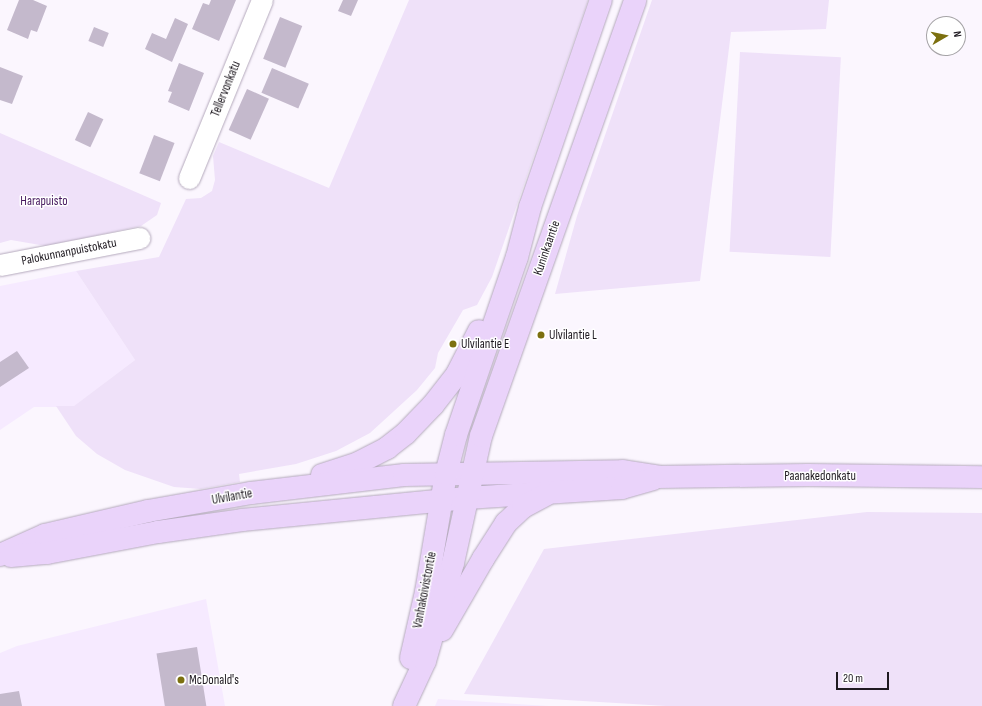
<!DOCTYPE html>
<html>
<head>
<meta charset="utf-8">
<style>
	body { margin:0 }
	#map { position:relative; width:982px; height:706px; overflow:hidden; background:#fbf6fe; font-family:"Sofia Sans Condensed",sans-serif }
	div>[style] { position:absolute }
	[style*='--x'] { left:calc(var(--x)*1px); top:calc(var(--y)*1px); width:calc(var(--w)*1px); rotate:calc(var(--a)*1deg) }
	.built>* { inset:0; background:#f6eaff }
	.green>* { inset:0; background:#efe1f9; transform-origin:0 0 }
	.building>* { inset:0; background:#c4b9cc; transform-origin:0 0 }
	.roads { filter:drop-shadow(0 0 1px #b4a9bc) drop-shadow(0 0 1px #b4a9bc) }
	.minor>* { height:21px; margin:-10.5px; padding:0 10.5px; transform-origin:10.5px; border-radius:10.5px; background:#fff }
	.major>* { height:22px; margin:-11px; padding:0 11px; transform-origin:11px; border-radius:11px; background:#ead3fa }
	.dots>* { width:11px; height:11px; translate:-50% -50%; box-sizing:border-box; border:2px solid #fff; border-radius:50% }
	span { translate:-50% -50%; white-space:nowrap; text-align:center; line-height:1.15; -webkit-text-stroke:3px #fff; paint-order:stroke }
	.street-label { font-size:13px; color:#1f1a21 }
	.park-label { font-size:13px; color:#46195e }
	.poi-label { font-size:13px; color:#1f1a21 }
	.left { translate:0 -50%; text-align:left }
	.north { position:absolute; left:926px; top:16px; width:40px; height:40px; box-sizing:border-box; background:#fff; border:1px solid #a5a3a6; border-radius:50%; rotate:81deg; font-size:11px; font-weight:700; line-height:16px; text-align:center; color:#1f1a21 }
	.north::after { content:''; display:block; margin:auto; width:14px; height:18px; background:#7c700f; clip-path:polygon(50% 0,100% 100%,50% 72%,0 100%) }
	.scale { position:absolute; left:836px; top:672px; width:53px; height:18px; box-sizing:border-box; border:2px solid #1f1a21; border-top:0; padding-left:5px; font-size:12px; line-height:14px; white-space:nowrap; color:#1f1a21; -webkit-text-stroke:3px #fff; paint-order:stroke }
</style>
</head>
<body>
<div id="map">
	<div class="built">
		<i style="clip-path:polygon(76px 271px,135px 360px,73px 407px,34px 407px,0 430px,0 286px)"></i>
		<i style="clip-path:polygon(206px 599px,225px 706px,0 706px,0 653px,17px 646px)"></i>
		<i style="clip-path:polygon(438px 699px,549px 706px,435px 706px)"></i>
	</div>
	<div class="green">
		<i style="clip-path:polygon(409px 0,588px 0,492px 277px,477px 305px,463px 310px,438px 353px,435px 368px,417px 390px,370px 433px,336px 451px,296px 464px,239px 474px,240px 482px,201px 489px,174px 487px,125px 470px,97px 454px,76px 436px,56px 406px,74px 406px,135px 360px,76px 271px,159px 257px,186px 199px,201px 198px,212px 191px,215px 180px,213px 156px,219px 142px,329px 188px)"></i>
		<i style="clip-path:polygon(652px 0,829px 0,826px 29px,731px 32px,700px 281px,555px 294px,577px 216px)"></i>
		<i style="left:740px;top:52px;width:101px;height:200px;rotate:3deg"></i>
		<i style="clip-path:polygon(0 133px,161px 203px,157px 215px,141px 226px,46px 246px,11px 240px,0 243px)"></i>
		<i style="clip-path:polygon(867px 512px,982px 513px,982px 706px,666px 706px,464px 694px,544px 549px)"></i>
	</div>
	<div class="building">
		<i style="clip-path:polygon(19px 0,33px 0,47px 6px,37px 32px,31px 30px,28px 39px,7px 30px)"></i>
		<i style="clip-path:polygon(211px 0,236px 0,219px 41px,192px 29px,203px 3px,209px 5px)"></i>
		<i style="clip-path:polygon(343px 0,358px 0,351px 16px,338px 11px)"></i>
		<i style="left:280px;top:17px;width:24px;height:45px;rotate:22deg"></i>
		<i style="clip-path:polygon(175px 18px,188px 24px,172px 62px,145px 49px,152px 33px,166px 39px)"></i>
		<i style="left:94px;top:27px;width:16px;height:15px;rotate:22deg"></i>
		<i style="clip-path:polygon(179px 63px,204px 73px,189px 111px,168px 102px,172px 92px,168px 91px)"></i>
		<i style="clip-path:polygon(0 67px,23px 76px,12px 104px,0 100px)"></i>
		<i style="left:272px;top:68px;width:40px;height:27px;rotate:23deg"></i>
		<i style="left:247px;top:89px;width:24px;height:45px;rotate:24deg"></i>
		<i style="left:88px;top:112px;width:17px;height:31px;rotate:25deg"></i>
		<i style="left:154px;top:135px;width:22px;height:41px;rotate:21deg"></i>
		<i style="clip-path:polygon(17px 351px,29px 368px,0 387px,0 362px)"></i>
		<i style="left:197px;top:647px;width:60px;height:41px;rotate:81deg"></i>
		<i style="clip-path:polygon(19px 691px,22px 706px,0 706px,0 694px)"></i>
	</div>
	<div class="roads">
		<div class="minor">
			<i style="--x:189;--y:178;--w:192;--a:-67.7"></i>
			<i style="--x:0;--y:265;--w:142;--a:-11"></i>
		</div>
		<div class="major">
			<i style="--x:322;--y:475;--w:38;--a:-18"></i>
			<i style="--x:358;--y:463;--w:33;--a:-27"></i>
			<i style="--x:387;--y:448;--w:24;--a:-38"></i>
			<i style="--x:406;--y:433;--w:39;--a:-46"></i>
			<i style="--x:433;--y:405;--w:39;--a:-52"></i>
			<i style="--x:457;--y:374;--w:48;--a:-62.9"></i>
			<i style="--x:0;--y:555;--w:49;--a:-24"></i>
			<i style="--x:45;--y:535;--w:106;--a:-13.1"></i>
			<i style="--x:148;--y:511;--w:105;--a:-9.9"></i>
			<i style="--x:251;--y:493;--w:154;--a:-6.7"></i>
			<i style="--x:404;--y:475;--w:219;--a:-1"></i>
			<i style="--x:623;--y:471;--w:36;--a:9"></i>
			<i style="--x:659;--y:477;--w:149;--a:-0.8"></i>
			<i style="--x:808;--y:475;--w:174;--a:0.7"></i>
			<i style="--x:11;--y:556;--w:36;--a:-5"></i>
			<i style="--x:47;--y:553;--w:113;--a:-10.7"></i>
			<i style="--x:158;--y:532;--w:85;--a:-8.1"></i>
			<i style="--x:242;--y:520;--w:226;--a:-5.6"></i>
			<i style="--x:467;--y:498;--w:155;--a:-3.7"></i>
			<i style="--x:622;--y:488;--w:32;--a:-16"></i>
			<i style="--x:442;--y:630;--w:82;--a:-60"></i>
			<i style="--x:483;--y:559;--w:43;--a:-57.4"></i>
			<i style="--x:506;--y:523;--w:23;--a:-43"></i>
			<i style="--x:523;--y:507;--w:26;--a:-28"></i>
			<i style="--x:411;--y:658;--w:68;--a:-77.2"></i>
			<i style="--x:426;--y:592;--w:120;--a:-80.4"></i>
			<i style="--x:446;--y:474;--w:40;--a:-75.6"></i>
			<i style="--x:456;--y:435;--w:188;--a:-71.1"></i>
			<i style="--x:517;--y:257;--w:52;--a:-75.4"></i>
			<i style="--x:530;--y:207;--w:219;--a:-71.1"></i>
			<i style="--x:404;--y:706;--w:50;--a:-65"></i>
			<i style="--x:425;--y:661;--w:102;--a:-74.1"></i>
			<i style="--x:453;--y:563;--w:130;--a:-77.6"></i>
			<i style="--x:481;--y:436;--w:462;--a:-70.5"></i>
		</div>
	</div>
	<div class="dots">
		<i style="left:541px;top:335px;background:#7c700f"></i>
		<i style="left:453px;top:344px;background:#7c700f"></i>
		<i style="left:181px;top:680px;background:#7c700f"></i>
	</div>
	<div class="street-label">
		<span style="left:226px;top:89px;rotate:-68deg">Tellervonkatu</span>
		<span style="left:547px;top:248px;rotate:-71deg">Kuninkaantie</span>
		<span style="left:69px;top:252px;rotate:-11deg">Palokunnanpuistokatu</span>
		<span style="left:820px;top:476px">Paanakedonkatu</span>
		<span style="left:232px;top:497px;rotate:-10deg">Ulvilantie</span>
		<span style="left:425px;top:590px;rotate:-79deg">Vanhakoivistontie</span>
	</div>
	<div class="park-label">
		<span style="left:44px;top:201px">Harapuisto</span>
	</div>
	<div class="poi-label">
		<span class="left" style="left:549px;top:335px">Ulvilantie L</span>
		<span class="left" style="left:461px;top:344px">Ulvilantie E</span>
		<span class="left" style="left:189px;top:680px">McDonald's</span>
	</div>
	<div class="north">N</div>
	<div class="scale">20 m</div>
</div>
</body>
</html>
